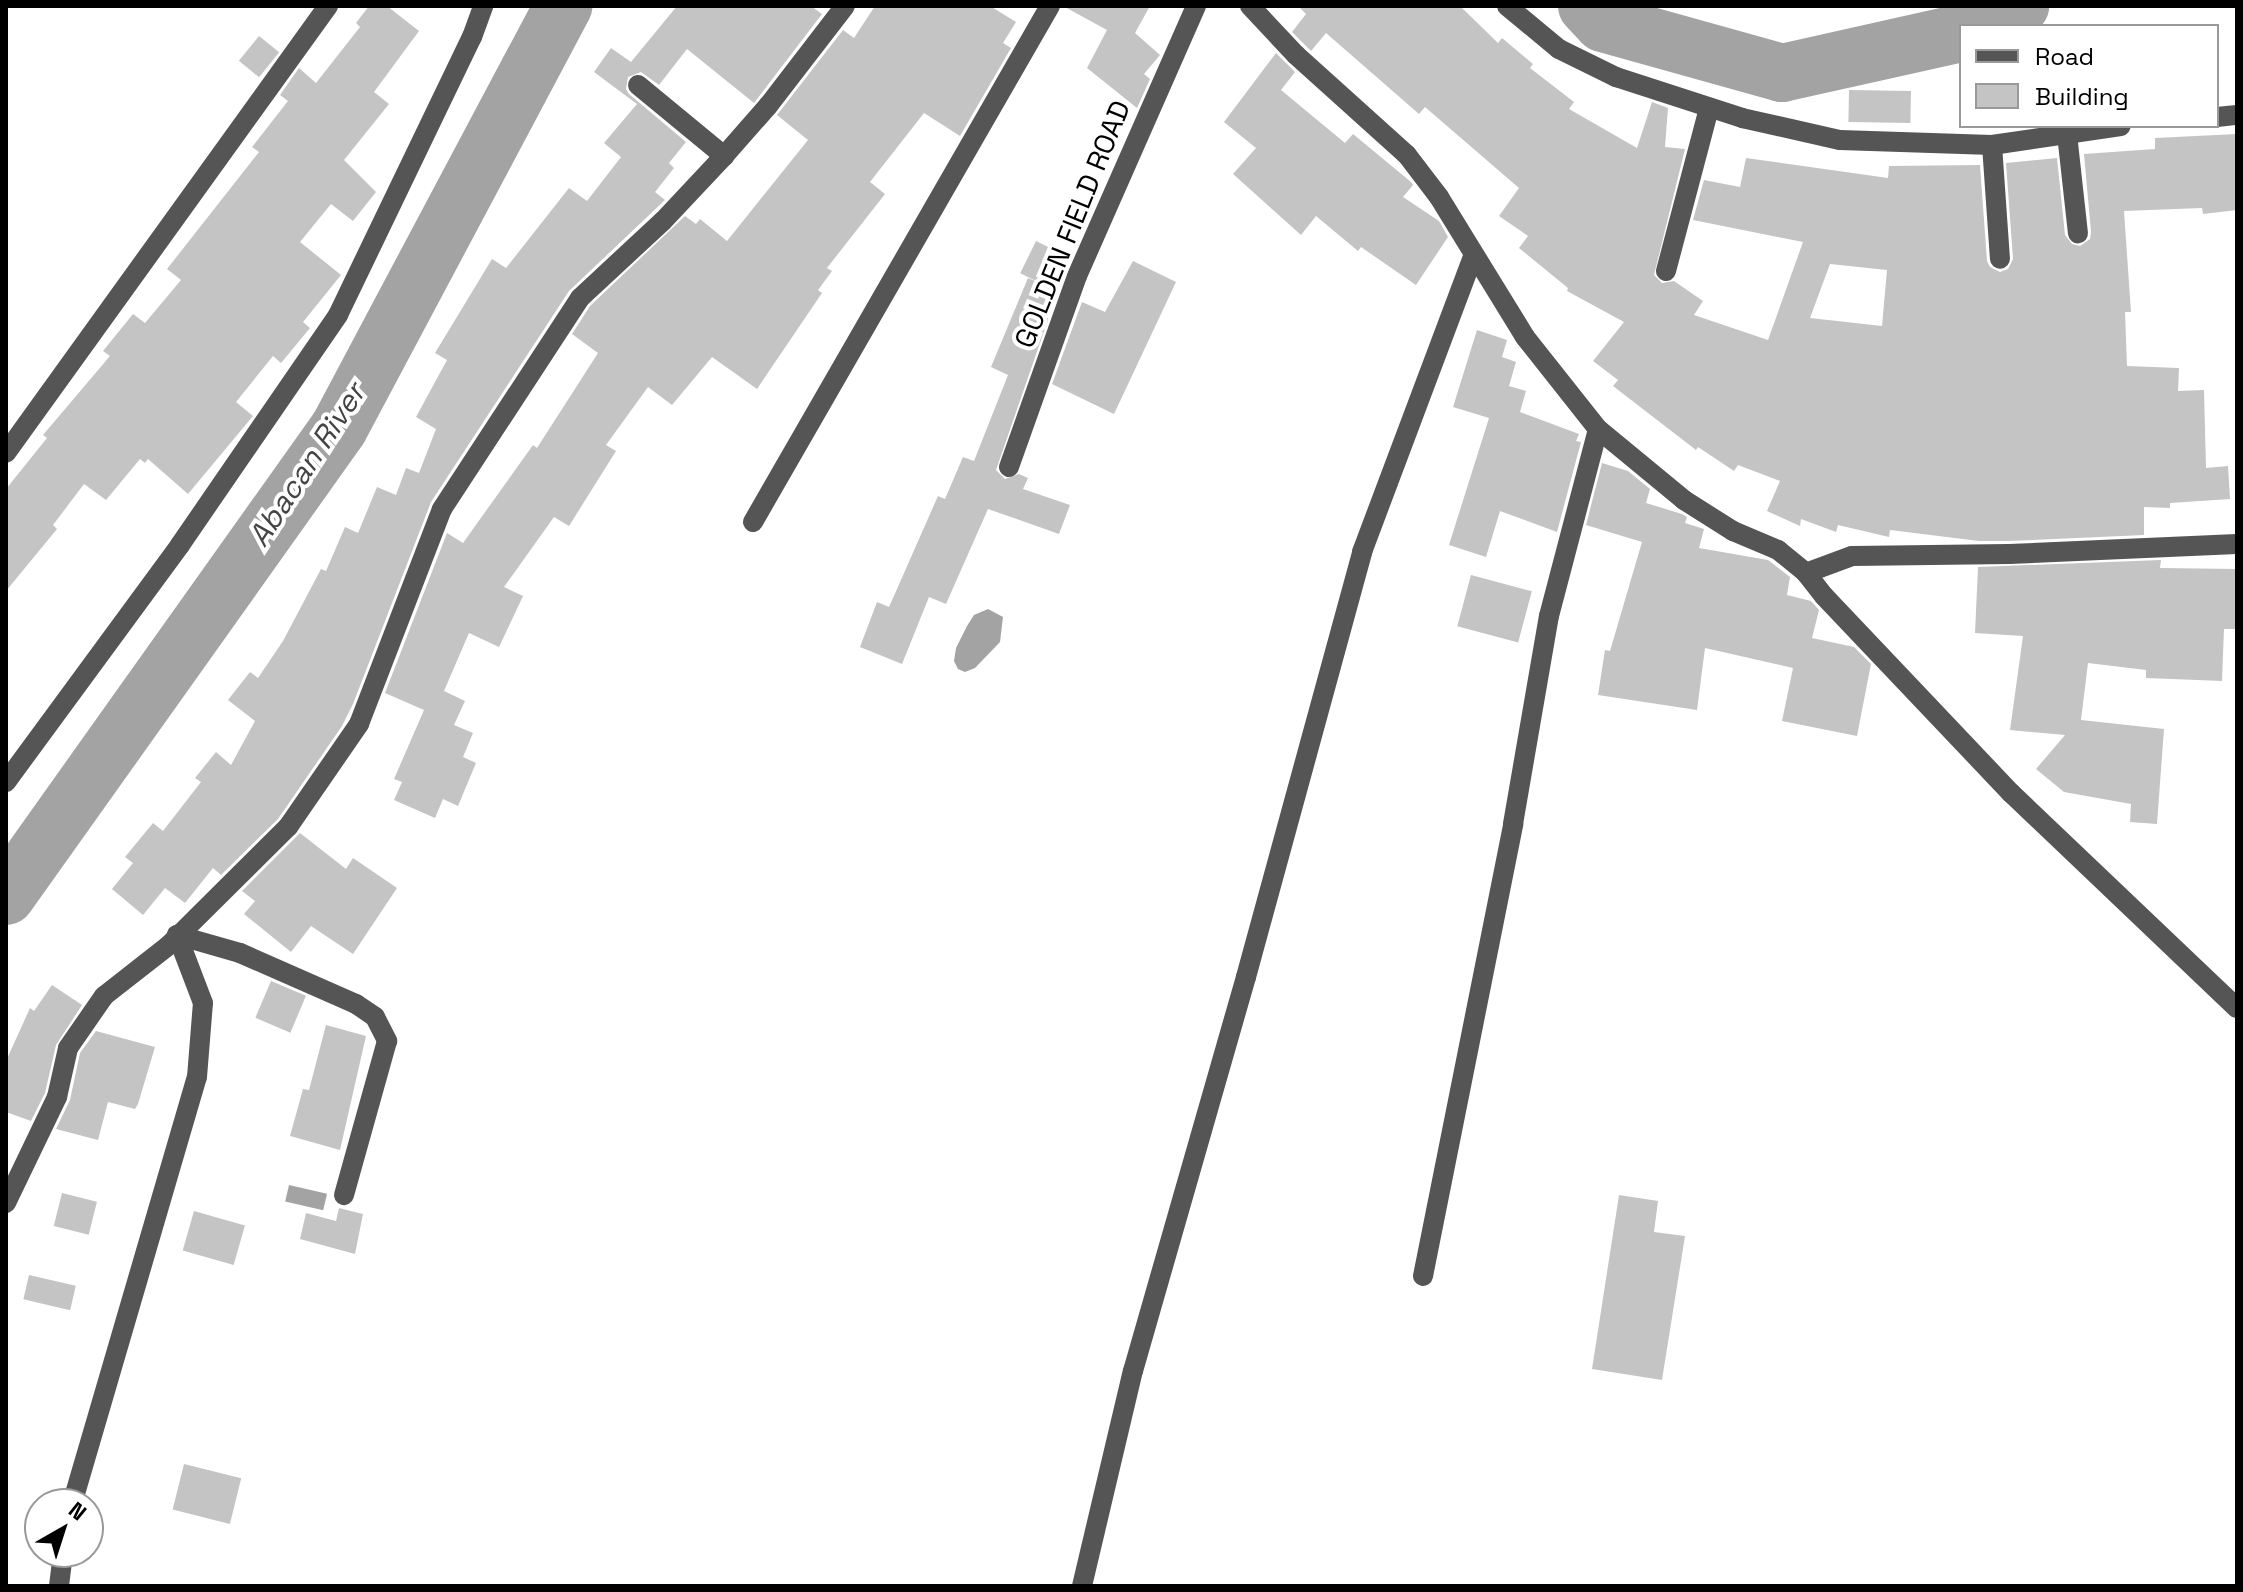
<!DOCTYPE html>
<html>
<head>
<meta charset="utf-8">
<style>
	body { margin:0 }
	#map { position:relative; width:2243px; height:1592px; overflow:hidden; background:#fff; font-family:"Space Grotesk",sans-serif }
	div>[style] { position:absolute }
	[style*='--x'] { left:calc(var(--x)*1px); top:calc(var(--y)*1px); width:calc(var(--w)*1px); rotate:calc(var(--a)*1deg) }
	.water>* { inset:0; background:#a3a3a3; transform-origin:0 0 }
	.river>* { height:58px; margin:-29px; padding:0 29px; transform-origin:29px; border-radius:29px; background:#a3a3a3 }
	.building>* { inset:0; background:#c4c4c4; transform-origin:0 0 }
	.minor>* { height:20px; margin:-10px; padding:0 10px; transform-origin:10px; border-radius:10px; background:#555 }
	span { translate:-50% -50%; white-space:nowrap; text-align:center; line-height:1.15; -webkit-text-stroke:8px #fff; paint-order:stroke }
	.street-label { font-size:28px; color:#000 }
	.water-label { font-size:30px; color:#444; font-style:italic }
	.frame { position:absolute; inset:0; border:8px solid #000; pointer-events:none }
	.legend { position:absolute; left:1959px; top:24px; width:260px; height:104px; box-sizing:border-box; background:#fff; border:2px solid #999; margin:0; padding:10px 14px; list-style:none; font-size:24px; color:#000 }
	.legend li { display:flex; align-items:center; gap:16px; height:40px }
	.legend b { width:40px; border:2px solid #999 }
	.north { position:absolute; left:24px; top:1488px; width:80px; height:80px; box-sizing:border-box; background:#fff; border:2px solid #999; border-radius:50%; rotate:39deg; font-size:22px; font-weight:700; line-height:32px; text-align:center; color:#000 }
	.north::after { content:''; display:block; margin:auto; width:28px; height:36px; background:#000; clip-path:polygon(50% 0,100% 100%,50% 72%,0 100%) }
</style>
</head>
<body>
<div id="map">
	<div class="water">
		<i style="clip-path:polygon(988px 609px,1003px 617px,1000px 642px,975px 668px,965px 672px,958px 669px,954px 661px,956px 648px,967px 626px,974px 615px)"></i>
		<i style="left:289px;top:1185px;width:39px;height:17px;rotate:13deg"></i>
	</div>
	<div class="river">
		<i style="--x:1587;--y:6;--w:23;--a:47"></i>
		<i style="--x:1603;--y:23;--w:186;--a:15.6"></i>
		<i style="--x:1782;--y:73;--w:183;--a:-12.6"></i>
		<i style="--x:1980;--y:26;--w:45;--a:-26.6"></i>
		<i style="--x:6;--y:896;--w:574;--a:-54.57"></i>
		<i style="--x:339;--y:428;--w:478;--a:-62"></i>
	</div>
	<div class="building">
		<i style="clip-path:polygon(369px 6px,387px 6px,419px 31px,374px 92px,389px 104px,344px 160px,376px 192px,353px 221px,331px 204px,300px 242px,341px 275px,303px 322px,310px 328px,281px 363px,273px 356px,236px 402px,253px 416px,188px 494px,148px 459px,145px 463px,140px 459px,106px 500px,84px 484px,53px 525px,57px 529px,6px 591px,6px 489px,47px 438px,43px 435px,110px 356px,103px 351px,133px 314px,145px 323px,181px 280px,167px 269px,259px 152px,252px 147px,288px 101px,280px 95px,299px 68px,316px 83px,360px 27px,356px 23px)"></i>
		<i style="clip-path:polygon(677px 6px,811px 6px,822px 14px,754px 103px,687px 49px,659px 85px,641px 72px,628px 77px,626px 89px,629px 94px,686px 142px,669px 163px,674px 168px,655px 192px,665px 200px,569px 291px,431px 502px,353px 704px,342px 726px,278px 819px,221px 875px,213px 868px,185px 903px,165px 888px,143px 915px,112px 889px,133px 863px,125px 857px,153px 823px,163px 831px,201px 782px,195px 778px,216px 752px,231px 765px,255px 721px,228px 700px,250px 672px,258px 678px,283px 641px,321px 569px,326px 571px,345px 527px,358px 533px,377px 487px,396px 495px,406px 468px,419px 473px,436px 429px,416px 417px,447px 360px,435px 353px,492px 259px,506px 268px,569px 188px,587px 201px,621px 157px,604px 143px,637px 104px,594px 72px,611px 48px,631px 62px)"></i>
		<i style="clip-path:polygon(875px 6px,990px 6px,1016px 22px,1003px 43px,1011px 48px,960px 136px,924px 113px,870px 182px,885px 194px,827px 268px,832px 271px,818px 290px,822px 293px,757px 389px,712px 357px,672px 405px,648px 387px,606px 445px,616px 451px,569px 526px,554px 517px,504px 587px,523px 596px,499px 647px,469px 633px,444px 691px,465px 701px,454px 725px,473px 733px,463px 757px,476px 763px,458px 806px,443px 799px,435px 818px,394px 800px,402px 782px,394px 779px,424px 710px,385px 693px,447px 533px,463px 543px,533px 445px,537px 448px,598px 353px,572px 334px,590px 306px,685px 216px,696px 224px,700px 219px,727px 241px,808px 140px,777px 115px,843px 30px,854px 38px)"></i>
		<i style="clip-path:polygon(1063px 6px,1150px 6px,1135px 33px,1160px 55px,1144px 74px,1150px 79px,1137px 108px,1087px 68px,1107px 30px)"></i>
		<i style="clip-path:polygon(evenodd,1298px 6px,1460px 6px,1498px 43px,1502px 38px,1533px 64px,1530px 68px,1574px 102px,1569px 109px,1637px 148px,1652px 102px,1668px 108px,1665px 147px,1685px 149px,1654px 275px,1662px 283px,1674px 281px,1703px 301px,1694px 315px,1768px 340px,1803px 242px,1693px 220px,1704px 180px,1740px 187px,1746px 158px,1888px 178px,1889px 166px,1980px 165px,1987px 261px,1990px 267px,2000px 272px,2008px 269px,2013px 259px,2006px 163px,2057px 158px,2065px 235px,2072px 244px,2080px 246px,2090px 239px,2091px 232px,2084px 154px,2155px 149px,2155px 138px,2237px 134px,2237px 210px,2203px 214px,2202px 208px,2124px 211px,2131px 312px,2125px 312px,2127px 366px,2179px 368px,2178px 391px,2204px 390px,2206px 468px,2228px 466px,2230px 499px,2170px 503px,2170px 508px,2144px 507px,2144px 535px,2009px 541px,1979px 541px,1890px 530px,1889px 537px,1838px 525px,1836px 532px,1801px 519px,1800px 526px,1767px 511px,1780px 481px,1738px 465px,1734px 471px,1698px 447px,1696px 450px,1613px 386px,1618px 380px,1593px 361px,1624px 322px,1567px 291px,1568px 288px,1519px 248px,1528px 236px,1499px 216px,1519px 188px,1425px 107px,1419px 114px,1326px 33px,1311px 51px,1292px 32px,1306px 14px,1298px 6px,1830px 264px,1887px 270px,1882px 326px,1810px 318px,1830px 264px)"></i>
		<i style="left:259px;top:36px;width:26px;height:32px;rotate:39deg"></i>
		<i style="clip-path:polygon(1276px 53px,1295px 72px,1281px 90px,1345px 143px,1353px 134px,1411px 182px,1413px 185px,1403px 197px,1439px 221px,1448px 237px,1416px 285px,1361px 247px,1358px 251px,1316px 216px,1301px 235px,1233px 174px,1256px 148px,1224px 122px)"></i>
		<i style="left:1849px;top:90px;width:62px;height:32px;rotate:1deg"></i>
		<i style="left:1036px;top:241px;width:25px;height:36px;rotate:26deg"></i>
		<i style="clip-path:polygon(1133px 261px,1176px 282px,1114px 414px,1052px 384px,1082px 302px,1105px 312px)"></i>
		<i style="clip-path:polygon(1028px 278px,1058px 291px,996px 470px,1005px 479px,1019px 474px,1028px 478px,1023px 489px,1070px 505px,1059px 534px,988px 509px,946px 604px,929px 597px,902px 664px,860px 647px,877px 602px,889px 607px,938px 496px,945px 499px,963px 457px,974px 461px,1008px 375px,991px 367px)"></i>
		<i style="clip-path:polygon(1477px 330px,1507px 340px,1502px 357px,1516px 362px,1509px 386px,1526px 391px,1520px 412px,1579px 434px,1576px 441px,1581px 442px,1557px 532px,1500px 511px,1486px 557px,1449px 545px,1489px 418px,1453px 407px)"></i>
		<i style="clip-path:polygon(1602px 463px,1628px 471px,1650px 489px,1646px 503px,1682px 514px,1687px 517px,1685px 523px,1704px 529px,1699px 548px,1768px 560px,1790px 577px,1787px 595px,1811px 601px,1819px 610px,1812px 638px,1854px 647px,1871px 664px,1857px 736px,1782px 721px,1793px 668px,1705px 648px,1697px 710px,1598px 695px,1605px 650px,1610px 651px,1642px 542px,1586px 525px)"></i>
		<i style="clip-path:polygon(2161px 560px,2160px 568px,2237px 569px,2237px 629px,2224px 629px,2222px 681px,2146px 678px,2146px 670px,2088px 663px,2081px 720px,2164px 729px,2157px 824px,2130px 822px,2131px 804px,2064px 792px,2036px 769px,2065px 735px,2010px 730px,2023px 636px,1975px 633px,1978px 567px)"></i>
		<i style="left:1471px;top:575px;width:63px;height:53px;rotate:15deg"></i>
		<i style="clip-path:polygon(300px 833px,346px 869px,353px 858px,397px 888px,353px 954px,311px 926px,291px 952px,244px 914px,255px 901px,242px 891px)"></i>
		<i style="left:271px;top:981px;width:38px;height:40px;rotate:23deg"></i>
		<i style="clip-path:polygon(52px 985px,82px 1005px,56px 1045px,45px 1093px,31px 1121px,6px 1112px,6px 1061px,30px 1008px,34px 1011px)"></i>
		<i style="clip-path:polygon(326px 1025px,366px 1036px,340px 1150px,290px 1136px,303px 1089px,309px 1090px)"></i>
		<i style="clip-path:polygon(96px 1031px,155px 1047px,138px 1104px,135px 1109px,108px 1102px,98px 1140px,56px 1129px,70px 1100px,80px 1053px)"></i>
		<i style="left:62px;top:1193px;width:36px;height:34px;rotate:14deg"></i>
		<i style="clip-path:polygon(1619px 1195px,1658px 1201px,1654px 1232px,1685px 1236px,1662px 1380px,1592px 1369px)"></i>
		<i style="clip-path:polygon(339px 1208px,363px 1214px,355px 1254px,300px 1239px,306px 1213px,336px 1221px)"></i>
		<i style="left:194px;top:1211px;width:53px;height:41px;rotate:16deg"></i>
		<i style="left:29px;top:1275px;width:48px;height:25px;rotate:13deg"></i>
		<i style="left:184px;top:1464px;width:59px;height:47px;rotate:14deg"></i>
	</div>
	<div class="minor">
		<i style="--x:1250;--y:6;--w:67;--a:46.8"></i>
		<i style="--x:1296;--y:55;--w:149;--a:42"></i>
		<i style="--x:1407;--y:155;--w:53;--a:52.7"></i>
		<i style="--x:1439;--y:197;--w:164;--a:58.4"></i>
		<i style="--x:1525;--y:337;--w:117;--a:51.6"></i>
		<i style="--x:1598;--y:429;--w:112;--a:39.5"></i>
		<i style="--x:1684;--y:500;--w:58;--a:32.3"></i>
		<i style="--x:1733;--y:531;--w:49;--a:22.9"></i>
		<i style="--x:1778;--y:550;--w:36;--a:39"></i>
		<i style="--x:1806;--y:573;--w:49;--a:-20.3"></i>
		<i style="--x:1852;--y:556;--w:157;--a:-0.7"></i>
		<i style="--x:2009;--y:554;--w:228;--a:-2.5"></i>
		<i style="--x:1507;--y:6;--w:67;--a:39.6"></i>
		<i style="--x:1559;--y:49;--w:64;--a:26.2"></i>
		<i style="--x:1616;--y:77;--w:133;--a:18"></i>
		<i style="--x:1742;--y:118;--w:100;--a:12.7"></i>
		<i style="--x:1840;--y:140;--w:152;--a:1.9"></i>
		<i style="--x:1992;--y:145;--w:130;--a:-8.4"></i>
		<i style="--x:638;--y:85;--w:112;--a:39.5"></i>
		<i style="--x:2217;--y:117;--w:20;--a:-6"></i>
		<i style="--x:2067;--y:134;--w:100;--a:83.7"></i>
		<i style="--x:1992;--y:145;--w:114;--a:86"></i>
		<i style="--x:1666;--y:271;--w:169;--a:-75.2"></i>
		<i style="--x:6;--y:453;--w:551;--a:-54.23"></i>
		<i style="--x:1009;--y:467;--w:203;--a:-70.4"></i>
		<i style="--x:1077;--y:276;--w:295;--a:-66.2"></i>
		<i style="--x:753;--y:522;--w:595;--a:-60.08"></i>
		<i style="--x:1806;--y:573;--w:29;--a:52"></i>
		<i style="--x:1824;--y:596;--w:272;--a:46.5"></i>
		<i style="--x:2011;--y:793;--w:312;--a:43.6"></i>
		<i style="--x:6;--y:782;--w:294;--a:-53.7"></i>
		<i style="--x:180;--y:545;--w:279;--a:-55.5"></i>
		<i style="--x:338;--y:315;--w:309;--a:-64.3"></i>
		<i style="--x:472;--y:37;--w:33;--a:-70"></i>
		<i style="--x:177;--y:935;--w:66;--a:15.9"></i>
		<i style="--x:240;--y:953;--w:127;--a:23.7"></i>
		<i style="--x:356;--y:1004;--w:23;--a:34"></i>
		<i style="--x:375;--y:1017;--w:27;--a:63"></i>
		<i style="--x:387;--y:1041;--w:160;--a:105.6"></i>
		<i style="--x:6;--y:1203;--w:118;--a:-64.3"></i>
		<i style="--x:57;--y:1097;--w:50;--a:-77.3"></i>
		<i style="--x:68;--y:1048;--w:63;--a:-55.3"></i>
		<i style="--x:104;--y:996;--w:83;--a:-38.1"></i>
		<i style="--x:169;--y:945;--w:168;--a:-44.8"></i>
		<i style="--x:288;--y:827;--w:125;--a:-55.4"></i>
		<i style="--x:359;--y:724;--w:230;--a:-68.9"></i>
		<i style="--x:442;--y:509;--w:252;--a:-56.8"></i>
		<i style="--x:580;--y:298;--w:113;--a:-42.9"></i>
		<i style="--x:663;--y:221;--w:89;--a:-46.8"></i>
		<i style="--x:724;--y:156;--w:67;--a:-48.7"></i>
		<i style="--x:768;--y:106;--w:126;--a:-52.4"></i>
		<i style="--x:1423;--y:1276;--w:461;--a:-78.7"></i>
		<i style="--x:1513;--y:824;--w:211;--a:-80.2"></i>
		<i style="--x:1549;--y:616;--w:193;--a:-75.3"></i>
		<i style="--x:72;--y:1504;--w:445;--a:-73.7"></i>
		<i style="--x:197;--y:1077;--w:74;--a:-85.4"></i>
		<i style="--x:203;--y:1003;--w:73;--a:-110.9"></i>
		<i style="--x:59;--y:1586;--w:34;--a:-83"></i>
		<i style="--x:1082;--y:1586;--w:221;--a:-76.7"></i>
		<i style="--x:1133;--y:1371;--w:410;--a:-74"></i>
		<i style="--x:1246;--y:977;--w:441;--a:-74.7"></i>
		<i style="--x:1362;--y:552;--w:316;--a:-69.4"></i>
	</div>
	<div class="street-label">
		<span style="left:1072px;top:224px;rotate:-68deg">GOLDEN FIELD ROAD</span>
	</div>
	<div class="water-label">
		<span style="left:307px;top:465px;rotate:-57deg">Abacan River</span>
	</div>
	<div class="frame"></div>
	<ul class="legend">
	<li><b style="height:10px;background:#555"></b>Road</li>
	<li><b style="height:22px;background:#c4c4c4"></b>Building</li>
	</ul>
	<div class="north">N</div>
</div>
</body>
</html>
